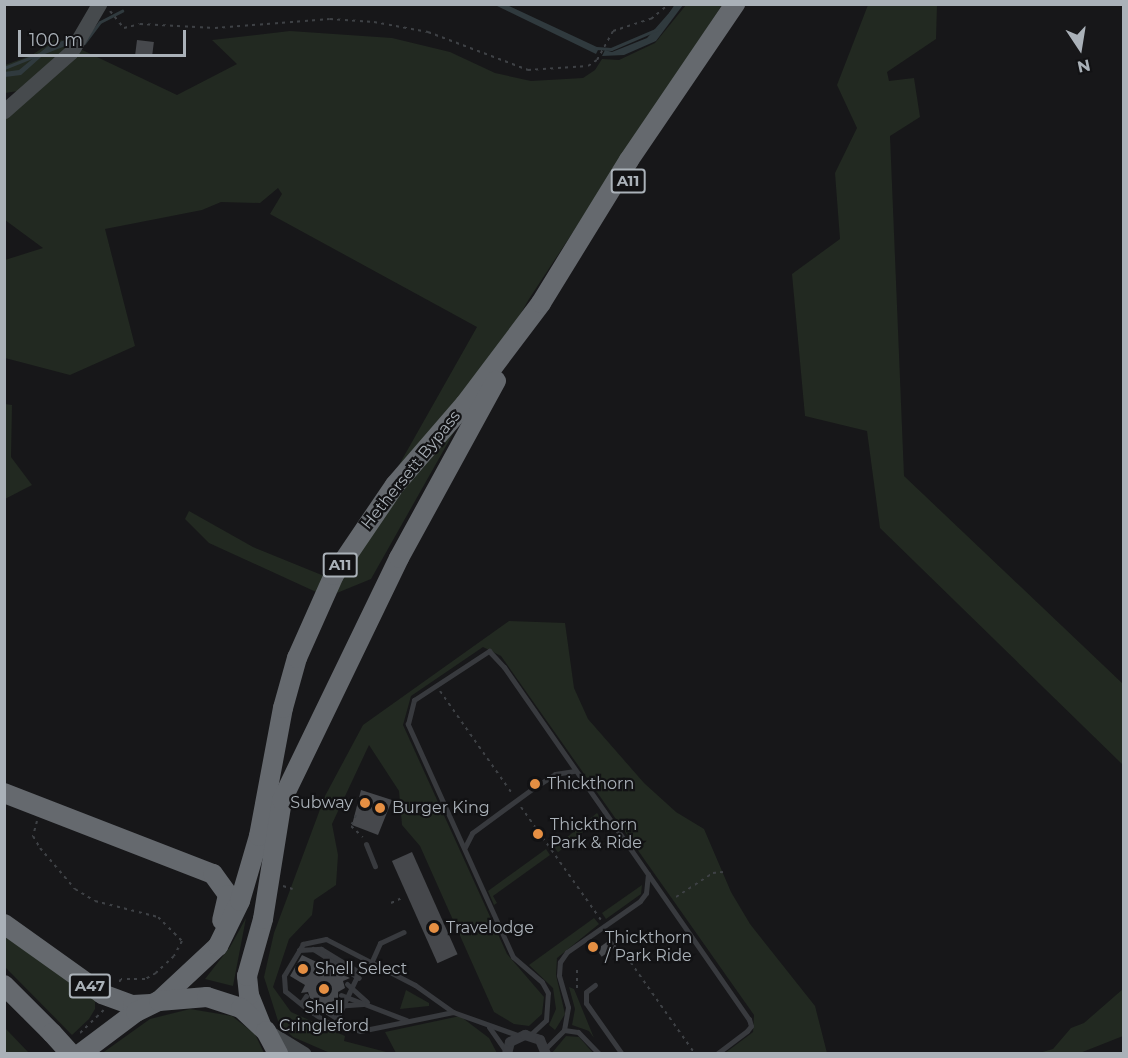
<!DOCTYPE html>
<html>
<head>
<meta charset="utf-8">
<style>
	body { margin:0 }
	#map { position:relative; width:1128px; height:1058px; overflow:hidden; background:#171719; font-family:Montserrat,sans-serif }
	div>[style] { position:absolute }
	[style*='--x'] { left:calc(var(--x)*1px); top:calc(var(--y)*1px); width:calc(var(--w)*1px); rotate:calc(var(--a)*1deg) }
	.green>* { inset:0; background:#222921; transform-origin:0 0 }
	.water>* { inset:0; background:#303a3e }
	.stream>* { height:3px; margin:-1.5px; padding:0 1.5px; transform-origin:1.5px; border-radius:1.5px; background:#303a3e }
	.building>* { inset:0; background:#46484c; transform-origin:0 0 }
	.path>* { height:2px; margin-top:-1px; transform-origin:0; background:repeating-linear-gradient(90deg,#3e4145 0 3px,transparent 0 7.5px) }
	.lane>* { height:5px; margin:-2.5px; padding:0 2.5px; transform-origin:2.5px; border-radius:2.5px; background:#383a3e }
	.street>* { height:10px; margin:-5px; padding:0 5px; transform-origin:5px; border-radius:5px; background:#383a3e }
	.secondary>* { height:15px; margin:-7.5px; padding:0 7.5px; transform-origin:7.5px; border-radius:7.5px; background:#464a4d }
	.highway>* { height:20px; margin:-10px; padding:0 10px; transform-origin:10px; border-radius:10px; background:#65696e }
	.highway-bridge>* { height:20px; margin:-10px; padding:0 10px; transform-origin:10px; border-radius:10px; background:#65696e }
	.dots>* { width:16px; height:16px; translate:-50% -50%; box-sizing:border-box; border:3px solid #121214; border-radius:50% }
	span { translate:-50% -50%; white-space:nowrap; text-align:center; line-height:1.15; -webkit-text-stroke:4.5px #121214; paint-order:stroke }
	.shield-label span { padding:2px 4px; background:#121214; border:2px solid; border-radius:4px; -webkit-text-stroke-width:0 }
	.shield-label { font-size:15px; color:#aab1b8; font-weight:700 }
	.street-label { font-size:16px; color:#aab1b8 }
	.poi-label { font-size:16px; color:#aab1b8 }
	.left { translate:0 -50%; text-align:left }
	.right { translate:-100% -50%; text-align:right }
	.frame { position:absolute; inset:0; border:6px solid #aab1b8; pointer-events:none }
	.north { position:absolute; left:1050px; top:18px; width:60px; height:60px; -webkit-text-stroke:4px #121214; paint-order:stroke; rotate:168deg; font-size:16px; font-weight:700; line-height:24px; text-align:center; color:#aab1b8 }
	.north::after { content:''; display:block; margin:auto; width:21px; height:27px; background:#aab1b8; clip-path:polygon(50% 0,100% 100%,50% 72%,0 100%) }
	.scale { position:absolute; left:18px; top:30px; width:168px; height:27px; box-sizing:border-box; border:3px solid #aab1b8; border-top:0; padding-left:8px; font-size:18px; line-height:21px; white-space:nowrap; color:#aab1b8; -webkit-text-stroke:4px #121214; paint-order:stroke }
</style>
</head>
<body>
<div id="map">
	<div class="green">
		<i style="clip-path:polygon(686px 5px,722px 5px,529px 299px,371px 579px,327px 597px,209px 543px,185px 519px,189px 511px,253px 547px,334px 580px,477px 327px,270px 214px,282px 194px,278px 188px,260px 203px,221px 202px,202px 210px,105px 229px,135px 346px,70px 375px,5px 358px,5px 260px,43px 248px,5px 220px,5px 117px,18px 91px,5px 93px,5px 65px,32px 55px,57px 38px,177px 95px,237px 64px,212px 40px,290px 31px,392px 38px,450px 52px,495px 73px,531px 81px,583px 78px,595px 70px,602px 59px,619px 60px,655px 43px)"></i>
		<i style="clip-path:polygon(868px 5px,937px 5px,936px 39px,887px 72px,889px 81px,914px 78px,920px 117px,890px 136px,904px 476px,1123px 684px,1123px 765px,880px 528px,867px 431px,805px 416px,792px 274px,840px 239px,835px 173px,857px 128px,837px 85px)"></i>
		<i style="clip-path:polygon(5px 404px,12px 405px,11px 457px,32px 485px,5px 499px)"></i>
		<i style="clip-path:polygon(509px 621px,565px 623px,574px 688px,588px 719px,644px 783px,676px 812px,704px 829px,731px 892px,750px 924px,815px 1006px,827px 1053px,725px 1053px,753px 1032px,754px 1015px,501px 656px,483px 647px,411px 696px,403px 725px,507px 954px,544px 997px,542px 1014px,529px 1026px,514px 1024px,494px 1012px,420px 846px,402px 825px,399px 791px,369px 745px,332px 824px,338px 855px,336px 885px,314px 900px,312px 915px,289px 939px,273px 987px,291px 1012px,345px 1036px,344px 1041px,390px 1053px,330px 1053px,293px 1037px,279px 1024px,264px 977px,274px 933px,325px 796px,363px 725px)"></i>
		<i style="left:597px;top:813px;width:6px;height:55px;rotate:51deg"></i>
		<i style="clip-path:polygon(546px 849px,550px 855px,493px 896px,497px 903px,494px 905px,488px 891px)"></i>
		<i style="clip-path:polygon(642px 885px,641px 894px,606px 919px,602px 913px)"></i>
		<i style="clip-path:polygon(246px 918px,233px 986px,205px 979px,230px 947px)"></i>
		<i style="clip-path:polygon(594px 918px,599px 924px,557px 958px,556px 975px,565px 1014px,555px 1030px,549px 1025px,556px 1009px,553px 988px,529px 965px)"></i>
		<i style="clip-path:polygon(4px 936px,95px 999px,95px 1009px,89px 1019px,72px 1035px,5px 967px)"></i>
		<i style="clip-path:polygon(569px 987px,574px 989px,594px 1038px,589px 1031px,572px 1025px,575px 1009px)"></i>
		<i style="clip-path:polygon(1123px 989px,1123px 1036px,1080px 1053px,1039px 1053px,1053px 1049px,1071px 1028px,1084px 1023px)"></i>
		<i style="clip-path:polygon(406px 990px,429px 1003px,429px 1006px,400px 1009px)"></i>
		<i style="clip-path:polygon(190px 1009px,232px 1016px,255px 1034px,264px 1053px,101px 1054px,150px 1019px)"></i>
		<i style="clip-path:polygon(460px 1016px,489px 1038px,497px 1053px,396px 1053px,385px 1032px)"></i>
		<i style="clip-path:polygon(4px 1028px,5px 1028px,29px 1053px,5px 1053px)"></i>
		<i style="clip-path:polygon(566px 1036px,579px 1037px,593px 1053px,552px 1053px)"></i>
	</div>
	<div class="water">
		<i style="clip-path:polygon(495px 5px,507px 5px,599px 48px,596px 54px)"></i>
		<i style="clip-path:polygon(676px 5px,683px 5px,656px 41px,624px 55px,602px 56px,605px 50px,612px 52px,647px 38px)"></i>
		<i style="clip-path:polygon(71px 38px,69px 43px,49px 50px,21px 75px,5px 77px,4px 72px,19px 70px,48px 46px)"></i>
	</div>
	<div class="stream">
		<i style="--x:670;--y:13;--w:11;--a:-56"></i>
		<i style="--x:84;--y:43;--w:26;--a:-53"></i>
		<i style="--x:100;--y:22;--w:25;--a:-27"></i>
		<i style="--x:596;--y:48;--w:15;--a:4"></i>
		<i style="--x:611;--y:49;--w:53;--a:-23.2"></i>
		<i style="--x:4;--y:68;--w:68;--a:-21.6"></i>
	</div>
	<div class="building">
		<i style="left:137px;top:40px;width:17px;height:14px;rotate:7deg"></i>
		<i style="clip-path:polygon(361px 790px,392px 800px,378px 835px,352px 825px)"></i>
		<i style="left:412px;top:852px;width:112px;height:22px;rotate:66deg"></i>
		<i style="left:611px;top:939px;width:9px;height:18px;rotate:54deg"></i>
		<i style="clip-path:polygon(302px 955px,350px 978px,343px 981px,345px 988px,338px 992px,338px 999px,331px 1002px,330px 1008px,310px 998px,308px 992px,301px 993px,305px 985px,290px 976px)"></i>
	</div>
	<div class="path">
		<i style="--x:110;--y:11;--w:22;--a:51"></i>
		<i style="--x:124;--y:28;--w:16;--a:-14"></i>
		<i style="--x:140;--y:24;--w:75;--a:3.1"></i>
		<i style="--x:215;--y:28;--w:115;--a:-4.5"></i>
		<i style="--x:330;--y:19;--w:44;--a:3.9"></i>
		<i style="--x:374;--y:22;--w:55;--a:10.5"></i>
		<i style="--x:428;--y:32;--w:107;--a:20.8"></i>
		<i style="--x:528;--y:70;--w:60;--a:-3.8"></i>
		<i style="--x:588;--y:66;--w:11;--a:-34"></i>
		<i style="--x:597;--y:60;--w:33;--a:-61"></i>
		<i style="--x:613;--y:31;--w:40;--a:-18"></i>
		<i style="--x:651;--y:19;--w:23;--a:-40"></i>
		<i style="--x:440;--y:691;--w:127;--a:54.9"></i>
		<i style="--x:521;--y:807;--w:138;--a:54.7"></i>
		<i style="--x:356;--y:815;--w:12;--a:114"></i>
		<i style="--x:351;--y:826;--w:16;--a:43"></i>
		<i style="--x:37;--y:821;--w:16;--a:105"></i>
		<i style="--x:33;--y:836;--w:14;--a:60"></i>
		<i style="--x:40;--y:848;--w:54;--a:49.5"></i>
		<i style="--x:75;--y:889;--w:23;--a:31"></i>
		<i style="--x:95;--y:901;--w:65;--a:14.3"></i>
		<i style="--x:158;--y:917;--w:34;--a:45"></i>
		<i style="--x:182;--y:941;--w:17;--a:118"></i>
		<i style="--x:174;--y:956;--w:25;--a:137"></i>
		<i style="--x:156;--y:973;--w:13;--a:151"></i>
		<i style="--x:145;--y:979;--w:24;--a:180"></i>
		<i style="--x:121;--y:979;--w:6;--a:121"></i>
		<i style="--x:283;--y:886;--w:10;--a:17"></i>
		<i style="--x:676;--y:897;--w:44;--a:-33"></i>
		<i style="--x:713;--y:873;--w:10;--a:-6"></i>
		<i style="--x:391;--y:903;--w:14;--a:-25"></i>
		<i style="--x:622;--y:950;--w:127;--a:54.9"></i>
		<i style="--x:577;--y:970;--w:23;--a:90"></i>
		<i style="--x:80;--y:1033;--w:33;--a:-44"></i>
	</div>
	<div class="lane">
		<i style="--x:366;--y:844;--w:24;--a:68"></i>
		<i style="--x:465;--y:847;--w:16;--a:-63"></i>
		<i style="--x:472;--y:833;--w:74;--a:-36.3"></i>
		<i style="--x:532;--y:789;--w:27;--a:-33"></i>
		<i style="--x:555;--y:774;--w:20;--a:-9"></i>
		<i style="--x:313;--y:949;--w:54;--a:32.2"></i>
		<i style="--x:299;--y:950;--w:22;--a:-3"></i>
		<i style="--x:321;--y:949;--w:44;--a:31.2"></i>
		<i style="--x:359;--y:972;--w:56;--a:115.2"></i>
		<i style="--x:372;--y:961;--w:20;--a:-66"></i>
		<i style="--x:380;--y:943;--w:26;--a:-25"></i>
		<i style="--x:347;--y:984;--w:27;--a:42"></i>
		<i style="--x:595;--y:985;--w:11;--a:142"></i>
		<i style="--x:586;--y:992;--w:11;--a:90"></i>
		<i style="--x:586;--y:1003;--w:62;--a:54.8"></i>
		<i style="--x:341;--y:995;--w:70;--a:21"></i>
		<i style="--x:306;--y:996;--w:7;--a:124"></i>
		<i style="--x:302;--y:1002;--w:11;--a:5"></i>
		<i style="--x:313;--y:1003;--w:33;--a:33"></i>
		<i style="--x:334;--y:1006;--w:29;--a:-4"></i>
		<i style="--x:453;--y:1012;--w:47;--a:-144.6"></i>
		<i style="--x:415;--y:985;--w:100;--a:-152.7"></i>
		<i style="--x:326;--y:939;--w:24;--a:168"></i>
		<i style="--x:303;--y:944;--w:37;--a:121"></i>
		<i style="--x:284;--y:976;--w:15;--a:86"></i>
		<i style="--x:285;--y:991;--w:28;--a:39"></i>
		<i style="--x:307;--y:1009;--w:24;--a:33"></i>
		<i style="--x:327;--y:1022;--w:34;--a:15"></i>
		<i style="--x:360;--y:1031;--w:95;--a:-11.5"></i>
		<i style="--x:453;--y:1012;--w:71;--a:19.7"></i>
		<i style="--x:489;--y:1027;--w:29;--a:55"></i>
		<i style="--x:564;--y:1030;--w:23;--a:-80"></i>
		<i style="--x:568;--y:1007;--w:33;--a:-106"></i>
		<i style="--x:559;--y:975;--w:13;--a:-86"></i>
		<i style="--x:560;--y:962;--w:12;--a:-55"></i>
		<i style="--x:567;--y:952;--w:89;--a:-34.9"></i>
		<i style="--x:640;--y:901;--w:10;--a:-53"></i>
		<i style="--x:646;--y:893;--w:19;--a:-84"></i>
		<i style="--x:530;--y:1035;--w:22;--a:-43"></i>
		<i style="--x:546;--y:1020;--w:27;--a:-86"></i>
		<i style="--x:548;--y:993;--w:13;--a:-119"></i>
		<i style="--x:542;--y:982;--w:38;--a:-139"></i>
		<i style="--x:513;--y:957;--w:256;--a:-114.3"></i>
		<i style="--x:408;--y:724;--w:25;--a:-76"></i>
		<i style="--x:414;--y:700;--w:90;--a:-33.2"></i>
		<i style="--x:489;--y:651;--w:22;--a:47"></i>
		<i style="--x:504;--y:667;--w:429;--a:55.2"></i>
		<i style="--x:749;--y:1019;--w:7;--a:74"></i>
		<i style="--x:751;--y:1026;--w:6;--a:129"></i>
		<i style="--x:747;--y:1031;--w:39;--a:143"></i>
		<i style="--x:545;--y:1049;--w:27;--a:-45"></i>
		<i style="--x:564;--y:1030;--w:14;--a:8"></i>
		<i style="--x:578;--y:1032;--w:30;--a:46"></i>
	</div>
	<div class="street">
		<i style="--x:507;--y:1054;--w:12;--a:-76"></i>
		<i style="--x:510;--y:1042;--w:17;--a:-25"></i>
		<i style="--x:525;--y:1035;--w:16;--a:18"></i>
		<i style="--x:540;--y:1040;--w:15;--a:67"></i>
	</div>
	<div class="secondary">
		<i style="--x:4;--y:111;--w:89;--a:-41.4"></i>
		<i style="--x:71;--y:52;--w:56;--a:-59.7"></i>
		<i style="--x:266;--y:1031;--w:44;--a:31.2"></i>
	</div>
	<div class="highway">
		<i style="--x:4;--y:793;--w:224;--a:21.2"></i>
		<i style="--x:213;--y:874;--w:26;--a:54"></i>
		<i style="--x:228;--y:895;--w:26;--a:103"></i>
		<i style="--x:4;--y:924;--w:120;--a:35.5"></i>
		<i style="--x:102;--y:994;--w:33;--a:20"></i>
		<i style="--x:133;--y:1005;--w:18;--a:-3"></i>
		<i style="--x:4;--y:985;--w:68;--a:45"></i>
		<i style="--x:159;--y:1001;--w:81;--a:-43"></i>
		<i style="--x:218;--y:946;--w:50;--a:-63.9"></i>
		<i style="--x:240;--y:901;--w:68;--a:-73.7"></i>
		<i style="--x:259;--y:836;--w:130;--a:-79.4"></i>
		<i style="--x:283;--y:708;--w:52;--a:-74.4"></i>
		<i style="--x:297;--y:658;--w:91;--a:-66"></i>
		<i style="--x:334;--y:575;--w:109;--a:-55.9"></i>
		<i style="--x:395;--y:485;--w:107;--a:-49.2"></i>
		<i style="--x:465;--y:404;--w:126;--a:-53"></i>
		<i style="--x:541;--y:303;--w:168;--a:-58.4"></i>
		<i style="--x:629;--y:160;--w:189;--a:-55.8"></i>
		<i style="--x:261;--y:1025;--w:32;--a:-112"></i>
		<i style="--x:249;--y:995;--w:19;--a:-96"></i>
		<i style="--x:247;--y:976;--w:59;--a:-74.3"></i>
		<i style="--x:263;--y:919;--w:121;--a:-80.9"></i>
		<i style="--x:282;--y:800;--w:269;--a:-64.2"></i>
		<i style="--x:399;--y:558;--w:202;--a:-61.3"></i>
		<i style="--x:80;--y:1054;--w:70;--a:-36.9"></i>
		<i style="--x:136;--y:1012;--w:25;--a:-26"></i>
		<i style="--x:159;--y:1001;--w:48;--a:-4.8"></i>
		<i style="--x:207;--y:997;--w:36;--a:18"></i>
		<i style="--x:241;--y:1008;--w:34;--a:43"></i>
		<i style="--x:266;--y:1031;--w:26;--a:62"></i>
	</div>
	<div class="highway-bridge">
		<i style="--x:52;--y:1033;--w:28;--a:48"></i>
	</div>
	<div class="dots">
		<i style="left:535px;top:784px;background:#e58f43"></i>
		<i style="left:365px;top:803px;background:#e58f43"></i>
		<i style="left:380px;top:808px;background:#e58f43"></i>
		<i style="left:538px;top:834px;background:#e58f43"></i>
		<i style="left:434px;top:928px;background:#e58f43"></i>
		<i style="left:593px;top:947px;background:#e58f43"></i>
		<i style="left:303px;top:969px;background:#e58f43"></i>
		<i style="left:324px;top:989px;background:#e58f43"></i>
	</div>
	<div class="shield-label">
		<span style="left:628px;top:181px">A11</span>
		<span style="left:340px;top:565px">A11</span>
		<span style="left:90px;top:986px">A47</span>
	</div>
	<div class="street-label">
		<span style="left:411px;top:470px;rotate:-51deg">Hethersett Bypass</span>
	</div>
	<div class="poi-label">
		<span class="left" style="left:547px;top:784px">Thickthorn</span>
		<span class="right" style="left:353px;top:803px">Subway</span>
		<span class="left" style="left:392px;top:808px">Burger King</span>
		<span class="left" style="left:550px;top:834px">Thickthorn<br>Park &amp; Ride</span>
		<span class="left" style="left:446px;top:928px">Travelodge</span>
		<span class="left" style="left:605px;top:947px">Thickthorn<br>/ Park Ride</span>
		<span class="left" style="left:315px;top:969px">Shell Select</span>
		<span style="left:324px;top:1017px">Shell<br>Cringleford</span>
	</div>
	<div class="frame"></div>
	<div class="north">N</div>
	<div class="scale">100 m</div>
</div>
</body>
</html>
